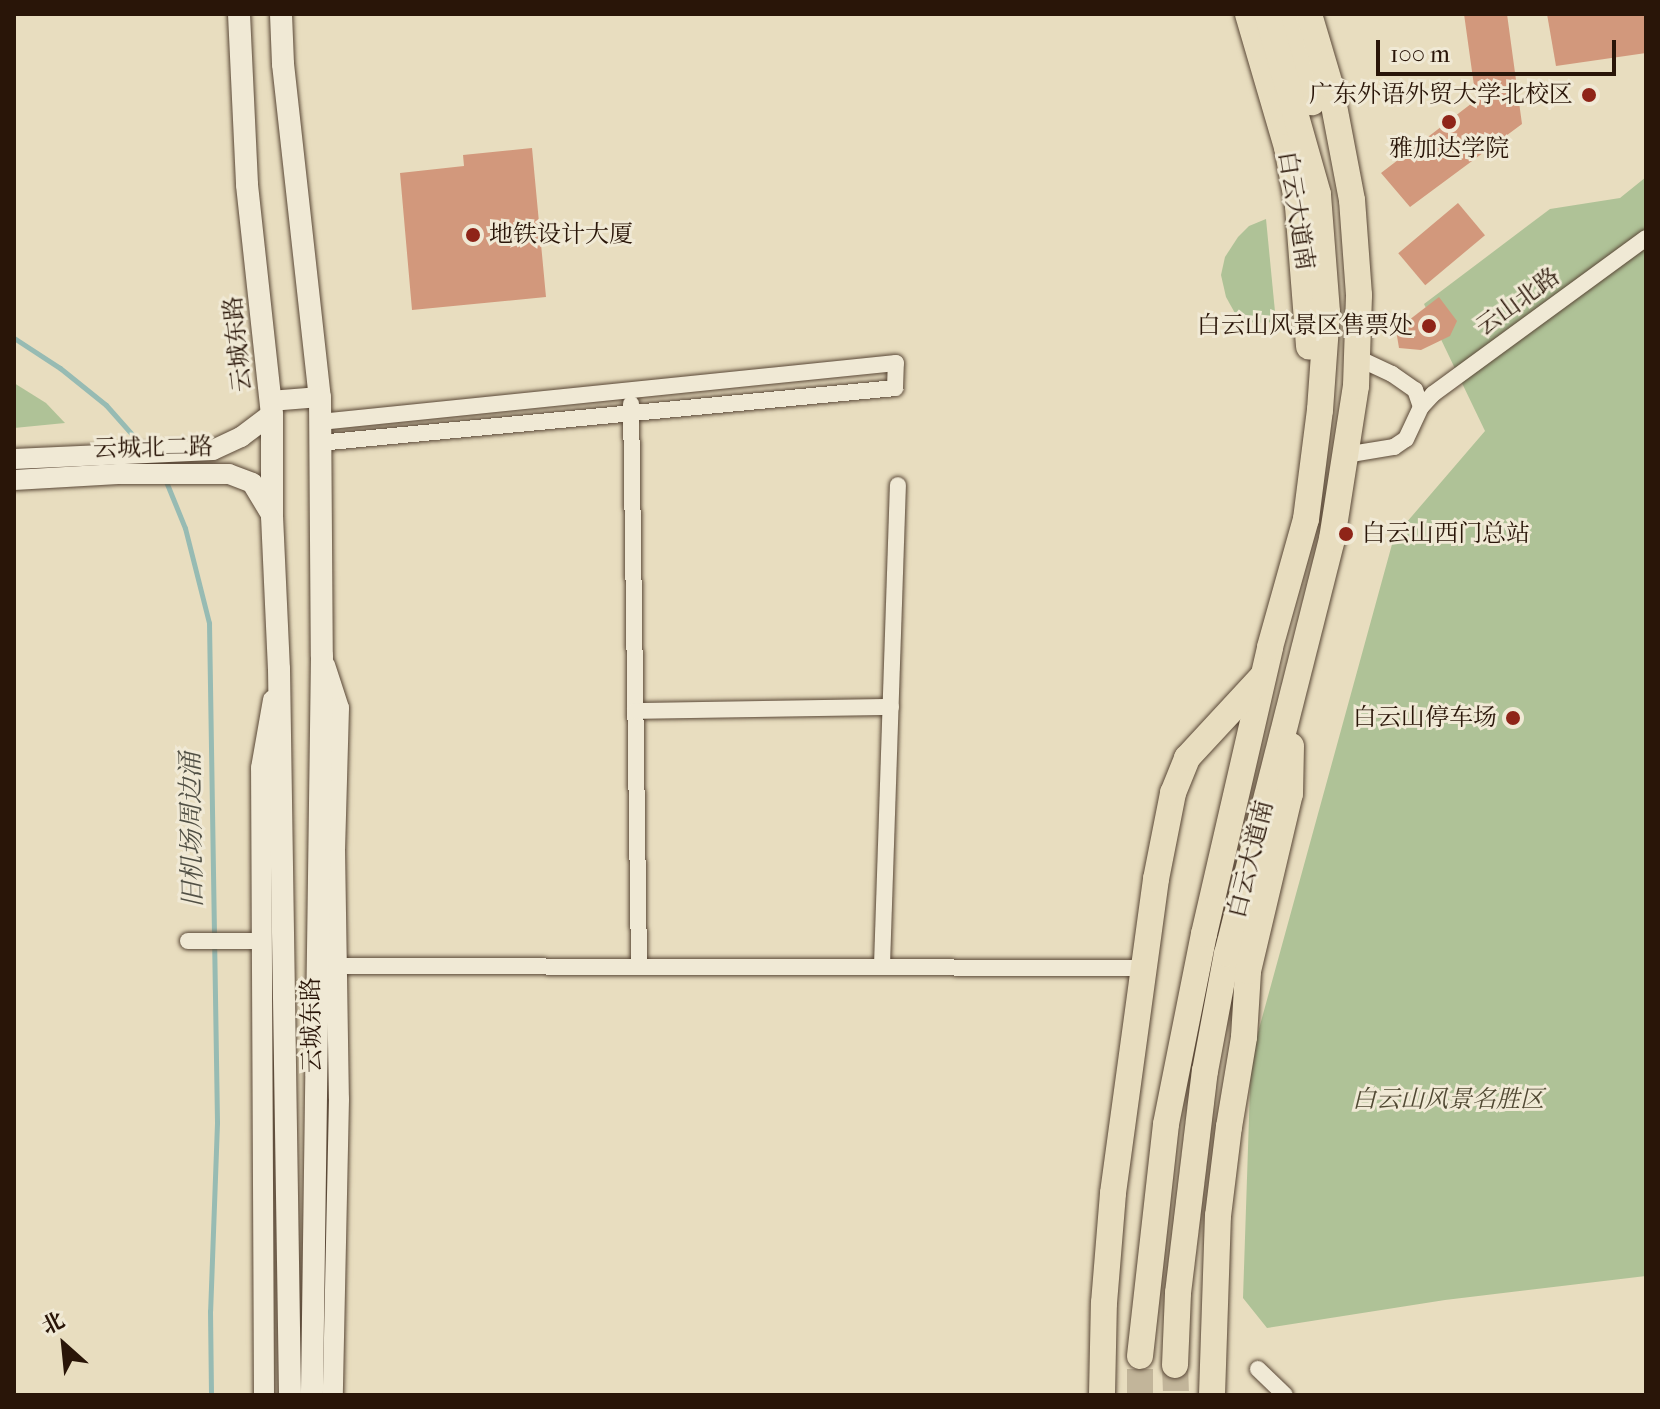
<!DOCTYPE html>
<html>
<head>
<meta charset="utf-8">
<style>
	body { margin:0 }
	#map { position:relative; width:1660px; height:1409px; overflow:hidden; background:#e8ddbf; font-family:"IM FELL French Canon","Noto Serif SC",serif }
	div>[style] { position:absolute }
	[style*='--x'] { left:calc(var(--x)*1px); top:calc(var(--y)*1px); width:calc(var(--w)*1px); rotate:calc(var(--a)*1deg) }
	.green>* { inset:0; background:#afc297 }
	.stream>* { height:5px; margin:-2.5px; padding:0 2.5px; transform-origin:2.5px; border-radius:2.5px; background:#97bbb3 }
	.building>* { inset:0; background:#d2987c; transform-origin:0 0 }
	.trunk-tunnel>* { height:26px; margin-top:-13px; transform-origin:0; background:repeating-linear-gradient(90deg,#c2b59a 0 26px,transparent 0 39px) }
	.roads { filter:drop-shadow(0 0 2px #594736) drop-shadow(0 0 2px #594736) }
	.minor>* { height:16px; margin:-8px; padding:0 8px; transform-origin:8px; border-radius:8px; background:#f0e9d5 }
	.tertiary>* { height:20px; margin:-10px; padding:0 10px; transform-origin:10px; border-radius:10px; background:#f0e9d5 }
	.secondary>* { height:22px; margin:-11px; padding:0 11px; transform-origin:11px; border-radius:11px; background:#f0e9d5 }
	.trunk>* { height:26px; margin:-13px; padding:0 13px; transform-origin:13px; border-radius:13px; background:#e8ddbf }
	.dots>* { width:22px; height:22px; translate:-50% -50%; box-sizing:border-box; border:4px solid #f0e9d5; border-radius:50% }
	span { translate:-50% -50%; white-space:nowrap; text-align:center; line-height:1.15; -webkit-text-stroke:6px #f0e9d5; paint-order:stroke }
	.poi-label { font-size:24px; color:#291508 }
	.right { translate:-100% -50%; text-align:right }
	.left { translate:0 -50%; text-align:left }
	.street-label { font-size:24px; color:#291508 }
	.park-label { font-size:24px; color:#514933; font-style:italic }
	.water-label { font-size:26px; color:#504f44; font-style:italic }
	.frame { position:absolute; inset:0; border:16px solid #291508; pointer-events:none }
	.north { position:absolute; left:24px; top:1305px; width:80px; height:80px; -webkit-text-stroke:6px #f0e9d5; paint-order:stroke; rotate:333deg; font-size:22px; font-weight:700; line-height:32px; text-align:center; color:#291508 }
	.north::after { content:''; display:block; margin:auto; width:28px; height:36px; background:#291508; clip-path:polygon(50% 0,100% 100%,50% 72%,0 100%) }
	.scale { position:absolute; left:1376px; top:40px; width:240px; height:36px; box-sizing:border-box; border:4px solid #291508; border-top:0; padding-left:10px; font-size:24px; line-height:28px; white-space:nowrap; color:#291508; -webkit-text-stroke:6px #f0e9d5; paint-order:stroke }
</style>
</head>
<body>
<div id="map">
	<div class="green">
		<i style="clip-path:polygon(1646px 177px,1646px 1276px,1445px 1300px,1267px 1328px,1243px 1298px,1251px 1058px,1394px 537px,1485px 431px,1424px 304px,1550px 209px,1620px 198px)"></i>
		<i style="clip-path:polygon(1266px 219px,1276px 322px,1254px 323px,1236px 315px,1226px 297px,1221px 275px,1225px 257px,1238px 237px,1249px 226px)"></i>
		<i style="clip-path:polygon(14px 383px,46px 403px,65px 423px,14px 428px)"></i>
	</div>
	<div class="stream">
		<i style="--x:14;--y:338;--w:55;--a:33.1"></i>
		<i style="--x:60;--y:368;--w:59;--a:38.8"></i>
		<i style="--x:106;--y:405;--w:57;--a:48.5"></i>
		<i style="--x:165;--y:479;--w:53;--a:67.8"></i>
		<i style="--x:185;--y:528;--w:98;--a:75.8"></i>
		<i style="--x:209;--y:623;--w:500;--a:89.08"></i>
		<i style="--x:217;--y:1123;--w:188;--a:92.1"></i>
		<i style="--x:210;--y:1311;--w:84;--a:89.3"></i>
	</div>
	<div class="building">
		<i style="clip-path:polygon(1464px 14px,1507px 14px,1522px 124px,1410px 207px,1381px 173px,1476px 100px)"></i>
		<i style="clip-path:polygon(1547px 14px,1646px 14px,1646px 53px,1556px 66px)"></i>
		<i style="clip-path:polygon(532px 148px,546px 297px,412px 310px,400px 173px,464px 166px,463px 155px)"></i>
		<i style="left:1458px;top:203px;width:42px;height:78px;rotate:50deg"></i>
		<i style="clip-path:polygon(1439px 297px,1457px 321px,1450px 336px,1421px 350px,1399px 348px,1396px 330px)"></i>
	</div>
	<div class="trunk-tunnel">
		<i style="--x:1175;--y:1365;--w:30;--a:88"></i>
		<i style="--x:1140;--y:1395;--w:39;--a:-90"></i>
	</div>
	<div class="roads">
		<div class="minor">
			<i style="--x:631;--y:404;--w:561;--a:89.18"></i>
			<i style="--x:1421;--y:407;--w:18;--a:-47"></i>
			<i style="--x:1433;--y:394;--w:264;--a:-36.2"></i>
			<i style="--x:319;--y:443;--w:579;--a:-5.45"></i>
			<i style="--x:895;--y:388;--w:25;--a:-88"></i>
			<i style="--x:896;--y:363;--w:579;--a:174.15"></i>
			<i style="--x:1345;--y:455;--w:50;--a:-9.3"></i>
			<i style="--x:1394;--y:447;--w:14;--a:-34"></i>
			<i style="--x:1406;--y:439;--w:35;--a:-65"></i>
			<i style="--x:1421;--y:407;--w:18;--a:-109"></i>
			<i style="--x:1415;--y:390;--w:28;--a:-145"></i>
			<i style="--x:1392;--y:374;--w:40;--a:-155"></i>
			<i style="--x:635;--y:711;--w:256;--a:-0.9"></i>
			<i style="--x:188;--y:941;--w:75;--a:0"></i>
			<i style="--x:882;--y:965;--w:480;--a:-88.1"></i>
			<i style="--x:337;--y:966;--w:806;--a:0.14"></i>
			<i style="--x:1258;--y:1369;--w:37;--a:44"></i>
		</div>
		<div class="tertiary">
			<i style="--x:270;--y:401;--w:50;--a:-4.6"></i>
			<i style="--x:14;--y:459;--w:199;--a:-2.6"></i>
			<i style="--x:213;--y:450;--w:31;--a:-25"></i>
			<i style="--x:241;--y:437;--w:39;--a:-37"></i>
			<i style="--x:14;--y:480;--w:104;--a:-3.3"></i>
			<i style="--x:118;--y:474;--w:111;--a:0"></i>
			<i style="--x:229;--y:474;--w:25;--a:21"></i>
			<i style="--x:252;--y:483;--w:39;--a:59"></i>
			<i style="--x:325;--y:665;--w:45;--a:72"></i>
			<i style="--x:339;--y:708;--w:141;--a:91.6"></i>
			<i style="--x:335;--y:849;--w:250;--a:89.1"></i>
			<i style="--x:339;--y:1099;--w:296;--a:91.2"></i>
			<i style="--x:264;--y:1395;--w:627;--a:-90.27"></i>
			<i style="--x:261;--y:768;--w:69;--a:-80"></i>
		</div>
		<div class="secondary">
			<i style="--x:239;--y:14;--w:171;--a:87.3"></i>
			<i style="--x:247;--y:185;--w:230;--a:83.8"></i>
			<i style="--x:272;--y:414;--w:102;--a:90"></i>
			<i style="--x:272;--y:516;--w:153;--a:87.4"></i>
			<i style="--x:279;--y:669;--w:726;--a:89.13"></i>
			<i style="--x:281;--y:14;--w:50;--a:87.7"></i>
			<i style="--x:283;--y:64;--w:335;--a:83.7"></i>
			<i style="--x:320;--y:397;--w:259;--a:89.6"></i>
			<i style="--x:322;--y:656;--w:739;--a:90.78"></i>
		</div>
		<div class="trunk">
			<i style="--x:1248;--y:14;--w:139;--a:73.7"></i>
			<i style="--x:1287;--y:147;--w:60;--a:79.4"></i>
			<i style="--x:1298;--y:206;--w:141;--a:85.5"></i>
			<i style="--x:1286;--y:14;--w:92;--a:73.5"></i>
			<i style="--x:1140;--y:1356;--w:233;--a:-83.6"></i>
			<i style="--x:1166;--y:1124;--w:194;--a:-78.7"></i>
			<i style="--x:1204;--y:934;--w:294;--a:-77"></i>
			<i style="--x:1270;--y:647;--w:133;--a:-74.3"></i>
			<i style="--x:1306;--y:519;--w:110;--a:-82.7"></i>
			<i style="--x:1320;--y:410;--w:98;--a:-85.9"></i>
			<i style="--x:1327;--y:312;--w:118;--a:-94.4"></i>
			<i style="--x:1318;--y:194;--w:187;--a:-105.8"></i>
			<i style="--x:1175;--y:1365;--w:72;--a:-87.6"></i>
			<i style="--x:1178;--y:1293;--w:224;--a:-83.1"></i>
			<i style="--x:1205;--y:1071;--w:119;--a:-79.4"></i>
			<i style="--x:1227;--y:954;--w:428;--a:-75.8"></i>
			<i style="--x:1332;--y:539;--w:155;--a:-81.1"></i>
			<i style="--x:1356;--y:386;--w:91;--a:-88.1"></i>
			<i style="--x:1359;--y:295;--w:95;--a:-94.2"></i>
			<i style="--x:1352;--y:200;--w:117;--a:-100.8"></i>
			<i style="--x:1330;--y:85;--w:74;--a:-106.5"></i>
			<i style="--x:1102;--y:1395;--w:92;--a:-88.8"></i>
			<i style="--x:1104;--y:1303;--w:110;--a:-85.3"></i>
			<i style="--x:1113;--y:1193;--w:317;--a:-82.2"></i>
			<i style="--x:1156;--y:879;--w:88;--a:-78.8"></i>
			<i style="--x:1173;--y:793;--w:38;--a:-68"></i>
			<i style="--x:1187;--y:758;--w:112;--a:-47.2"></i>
			<i style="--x:1212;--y:1395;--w:179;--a:-88.1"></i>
			<i style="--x:1218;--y:1216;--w:90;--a:-83"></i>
			<i style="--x:1229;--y:1127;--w:91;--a:-80.5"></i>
			<i style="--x:1244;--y:1037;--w:66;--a:-86.5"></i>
			<i style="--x:1248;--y:971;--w:182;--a:-76.7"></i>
			<i style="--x:1290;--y:794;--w:48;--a:-88.8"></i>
		</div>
	</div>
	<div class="dots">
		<i style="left:1589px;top:95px;background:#8f2418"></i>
		<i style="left:1449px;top:122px;background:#8f2418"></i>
		<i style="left:473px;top:235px;background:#8f2418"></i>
		<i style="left:1429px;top:326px;background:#8f2418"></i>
		<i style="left:1346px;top:534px;background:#8f2418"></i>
		<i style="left:1513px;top:718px;background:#8f2418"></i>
	</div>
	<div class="poi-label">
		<span class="right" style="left:1573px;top:95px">广东外语外贸大学北校区</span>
		<span style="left:1449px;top:149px">雅加达学院</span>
		<span class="left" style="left:489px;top:235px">地铁设计大厦</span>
		<span class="right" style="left:1413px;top:326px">白云山风景区售票处</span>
		<span class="left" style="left:1362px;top:534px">白云山西门总站</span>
		<span class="right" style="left:1497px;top:718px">白云山停车场</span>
	</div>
	<div class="street-label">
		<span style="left:1296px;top:211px;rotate:81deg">白云大道南</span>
		<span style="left:1518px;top:302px;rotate:-36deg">云山北路</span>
		<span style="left:238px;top:344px;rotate:-96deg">云城东路</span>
		<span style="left:153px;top:448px;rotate:-1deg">云城北二路</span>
		<span style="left:1251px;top:859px;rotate:-76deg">白云大道南</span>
		<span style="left:312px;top:1025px;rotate:-91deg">云城东路</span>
	</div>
	<div class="park-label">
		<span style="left:1448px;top:1100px">白云山风景名胜区</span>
	</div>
	<div class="water-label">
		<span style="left:192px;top:830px;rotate:-91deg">旧机场周边涌</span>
	</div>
	<div class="frame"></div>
	<div class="north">北</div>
	<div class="scale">100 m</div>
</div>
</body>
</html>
